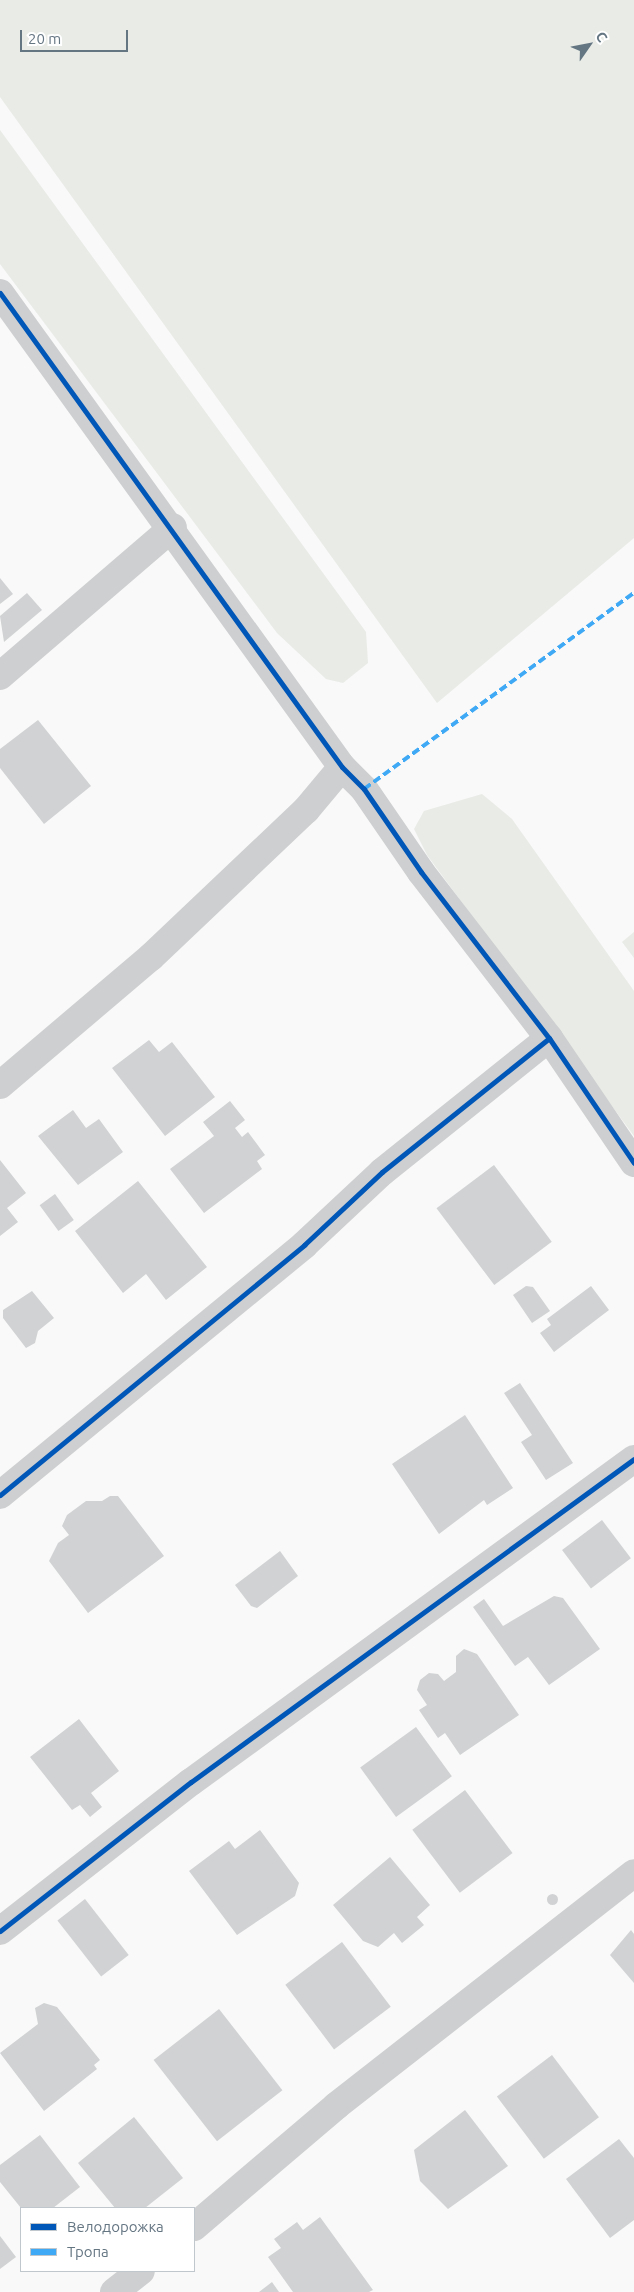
<!DOCTYPE html>
<html>
<head>
<meta charset="utf-8">
<style>
	body { margin:0 }
	#map { position:relative; width:634px; height:2292px; overflow:hidden; background:#f9f9f9; font-family:Ubuntu,sans-serif }
	div>[style] { position:absolute }
	[style*='--x'] { left:calc(var(--x)*1px); top:calc(var(--y)*1px); width:calc(var(--w)*1px); rotate:calc(var(--a)*1deg) }
	.green>* { inset:0; background:#e8ebe6 }
	.building>* { inset:0; background:#d0d2d3; transform-origin:0 0 }
	.round { border-radius:50% }
	.minor>* { height:28px; margin:-14px; padding:0 14px; transform-origin:14px; border-radius:14px; background:#cecfd0 }
	.quiet>* { height:4px; margin-top:-2px; transform-origin:0; background:repeating-linear-gradient(90deg,#3fa9f5 0 8px,transparent 0 12px) }
	.cycleway>* { height:5px; margin:-2.5px; padding:0 2.5px; transform-origin:2.5px; border-radius:2.5px; background:#0057b8 }
	span { translate:-50% -50%; white-space:nowrap; text-align:center; line-height:1.15; -webkit-text-stroke:5px #fff; paint-order:stroke }
	.legend { position:absolute; left:20px; top:2207px; width:175px; height:65px; box-sizing:border-box; background:#fff; border:1px solid #c1c8cd; margin:0; padding:6px 9px; list-style:none; font-size:15px; color:#657683 }
	.legend li { display:flex; align-items:center; gap:10px; height:25px }
	.legend b { width:25px; border:1px solid #c1c8cd }
	.north { position:absolute; left:564px; top:20px; width:50px; height:50px; -webkit-text-stroke:4px #fff; paint-order:stroke; rotate:57deg; font-size:14px; font-weight:700; line-height:20px; text-align:center; color:#657683 }
	.north::after { content:''; display:block; margin:auto; width:18px; height:22px; background:#657683; clip-path:polygon(50% 0,100% 100%,50% 72%,0 100%) }
	.scale { position:absolute; left:20px; top:30px; width:108px; height:22px; box-sizing:border-box; border:2px solid #657683; border-top:0; padding-left:6px; font-size:15px; line-height:18px; white-space:nowrap; color:#657683; -webkit-text-stroke:4px #fff; paint-order:stroke }
</style>
</head>
<body>
<div id="map">
	<div class="green">
		<i style="clip-path:polygon(0 0,634px 0,634px 538px,437px 703px,0 97px)"></i>
		<i style="clip-path:polygon(0 130px,366px 632px,368px 663px,343px 683px,326px 679px,277px 633px,0 264px)"></i>
		<i style="clip-path:polygon(482px 794px,512px 819px,634px 991px,634px 1136px,427px 855px,414px 829px,424px 811px)"></i>
		<i style="clip-path:polygon(634px 932px,634px 958px,622px 942px)"></i>
	</div>
	<div class="building">
		<i style="clip-path:polygon(0 578px,13px 594px,0 604px)"></i>
		<i style="clip-path:polygon(27px 593px,42px 610px,4px 642px,0 616px)"></i>
		<i style="clip-path:polygon(38px 720px,91px 786px,44px 824px,0 768px,0 749px)"></i>
		<i style="clip-path:polygon(149px 1040px,159px 1052px,172px 1042px,215px 1097px,165px 1136px,112px 1068px)"></i>
		<i style="clip-path:polygon(230px 1101px,245px 1120px,235px 1128px,242px 1137px,248px 1132px,265px 1155px,257px 1161px,262px 1169px,204px 1213px,170px 1169px,214px 1136px,203px 1122px)"></i>
		<i style="clip-path:polygon(73px 1110px,86px 1128px,99px 1119px,123px 1152px,78px 1185px,38px 1136px)"></i>
		<i style="clip-path:polygon(0 1160px,26px 1193px,7px 1208px,18px 1222px,0 1236px)"></i>
		<i style="left:494px;top:1165px;width:96px;height:72px;rotate:53deg"></i>
		<i style="clip-path:polygon(138px 1181px,207px 1267px,166px 1300px,146px 1274px,123px 1293px,75px 1231px)"></i>
		<i style="left:55px;top:1194px;width:32px;height:19px;rotate:54deg"></i>
		<i style="clip-path:polygon(526px 1286px,533px 1287px,550px 1311px,532px 1323px,513px 1295px)"></i>
		<i style="clip-path:polygon(591px 1286px,609px 1310px,554px 1352px,540px 1333px,551px 1325px,547px 1319px)"></i>
		<i style="clip-path:polygon(32px 1291px,54px 1318px,38px 1331px,35px 1343px,26px 1348px,3px 1318px,3px 1310px)"></i>
		<i style="clip-path:polygon(520px 1383px,573px 1463px,546px 1480px,521px 1442px,532px 1435px,504px 1393px)"></i>
		<i style="clip-path:polygon(465px 1415px,513px 1488px,487px 1505px,484px 1500px,439px 1534px,392px 1464px)"></i>
		<i style="clip-path:polygon(110px 1496px,118px 1496px,164px 1556px,88px 1613px,49px 1561px,58px 1543px,69px 1535px,62px 1526px,67px 1515px,86px 1501px,102px 1501px)"></i>
		<i style="left:602px;top:1520px;width:48px;height:50px;rotate:53deg"></i>
		<i style="clip-path:polygon(280px 1551px,298px 1576px,257px 1608px,251px 1606px,235px 1585px)"></i>
		<i style="clip-path:polygon(554px 1596px,563px 1598px,600px 1649px,549px 1685px,528px 1657px,515px 1666px,473px 1607px,484px 1599px,503px 1626px)"></i>
		<i style="clip-path:polygon(464px 1649px,477px 1654px,519px 1715px,460px 1755px,445px 1733px,438px 1738px,419px 1710px,427px 1705px,417px 1690px,420px 1680px,429px 1673px,438px 1674px,444px 1681px,456px 1672px,456px 1656px)"></i>
		<i style="clip-path:polygon(79px 1719px,119px 1771px,91px 1793px,102px 1807px,90px 1817px,80px 1805px,72px 1810px,30px 1757px)"></i>
		<i style="left:416px;top:1727px;width:61px;height:69px;rotate:54deg"></i>
		<i style="left:465px;top:1790px;width:79px;height:66px;rotate:53deg"></i>
		<i style="clip-path:polygon(260px 1830px,299px 1883px,295px 1896px,237px 1935px,189px 1871px,229px 1841px,235px 1849px)"></i>
		<i style="clip-path:polygon(390px 1857px,430px 1905px,417px 1917px,424px 1925px,402px 1943px,394px 1933px,378px 1947px,363px 1941px,333px 1905px)"></i>
		<i class="round" style="left:546.5px;top:1893.5px;width:11px;height:11px"></i>
		<i style="left:85px;top:1899px;width:71px;height:35px;rotate:52deg"></i>
		<i style="clip-path:polygon(631px 1930px,634px 1934px,634px 1983px,610px 1955px)"></i>
		<i style="left:342px;top:1942px;width:81px;height:71px;rotate:53deg"></i>
		<i style="clip-path:polygon(44px 2003px,57px 2007px,100px 2060px,94px 2065px,97px 2069px,44px 2111px,0 2053px,38px 2024px,35px 2008px)"></i>
		<i style="left:219px;top:2009px;width:103px;height:83px;rotate:52deg"></i>
		<i style="left:552px;top:2055px;width:78px;height:69px;rotate:53deg"></i>
		<i style="clip-path:polygon(465px 2110px,508px 2166px,448px 2209px,420px 2181px,414px 2150px)"></i>
		<i style="clip-path:polygon(134px 2117px,183px 2178px,145px 2208px,115px 2208px,78px 2163px)"></i>
		<i style="clip-path:polygon(40px 2135px,80px 2187px,53px 2208px,21px 2208px,0 2182px,0 2165px)"></i>
		<i style="clip-path:polygon(619px 2139px,634px 2158px,634px 2220px,610px 2238px,566px 2179px)"></i>
		<i style="clip-path:polygon(320px 2217px,373px 2290px,369px 2292px,293px 2292px,268px 2257px,281px 2248px,274px 2239px,297px 2222px,303px 2230px)"></i>
		<i style="clip-path:polygon(0 2236px,16px 2257px,0 2269px)"></i>
		<i style="clip-path:polygon(272px 2282px,279px 2292px,259px 2292px)"></i>
	</div>
	<div class="minor">
		<i style="--x:0;--y:293;--w:584;--a:54.19"></i>
		<i style="--x:342;--y:767;--w:31;--a:45"></i>
		<i style="--x:364;--y:789;--w:101;--a:55.5"></i>
		<i style="--x:421;--y:872;--w:210;--a:52.4"></i>
		<i style="--x:549;--y:1038;--w:151;--a:55.8"></i>
		<i style="--x:0;--y:676;--w:228;--a:-40.7"></i>
		<i style="--x:0;--y:1085;--w:198;--a:-40.3"></i>
		<i style="--x:151;--y:957;--w:214;--a:-43.5"></i>
		<i style="--x:306;--y:810;--w:56;--a:-50.1"></i>
		<i style="--x:0;--y:1495;--w:394;--a:-39.4"></i>
		<i style="--x:304;--y:1245;--w:107;--a:-43.1"></i>
		<i style="--x:382;--y:1172;--w:214;--a:-38.7"></i>
		<i style="--x:0;--y:1931;--w:242;--a:-38"></i>
		<i style="--x:191;--y:1782;--w:548;--a:-36.1"></i>
		<i style="--x:194;--y:2227;--w:187;--a:-40.4"></i>
		<i style="--x:336;--y:2106;--w:378;--a:-38"></i>
		<i style="--x:114;--y:2292;--w:34;--a:-38"></i>
	</div>
	<div class="quiet">
		<i style="--x:364;--y:789;--w:334;--a:-36"></i>
	</div>
	<div class="cycleway">
		<i style="--x:0;--y:293;--w:584;--a:54.19"></i>
		<i style="--x:342;--y:767;--w:31;--a:45"></i>
		<i style="--x:364;--y:789;--w:101;--a:55.5"></i>
		<i style="--x:421;--y:872;--w:210;--a:52.4"></i>
		<i style="--x:549;--y:1038;--w:151;--a:55.8"></i>
		<i style="--x:0;--y:1495;--w:394;--a:-39.4"></i>
		<i style="--x:304;--y:1245;--w:107;--a:-43.1"></i>
		<i style="--x:382;--y:1172;--w:214;--a:-38.7"></i>
		<i style="--x:0;--y:1931;--w:242;--a:-38"></i>
		<i style="--x:191;--y:1782;--w:548;--a:-36.1"></i>
	</div>
	<ul class="legend">
	<li><b style="height:6px;background:#0057b8"></b>Велодорожка</li>
	<li><b style="height:6px;background:#3fa9f5"></b>Тропа</li>
	</ul>
	<div class="north">С</div>
	<div class="scale">20 m</div>
</div>
</body>
</html>
